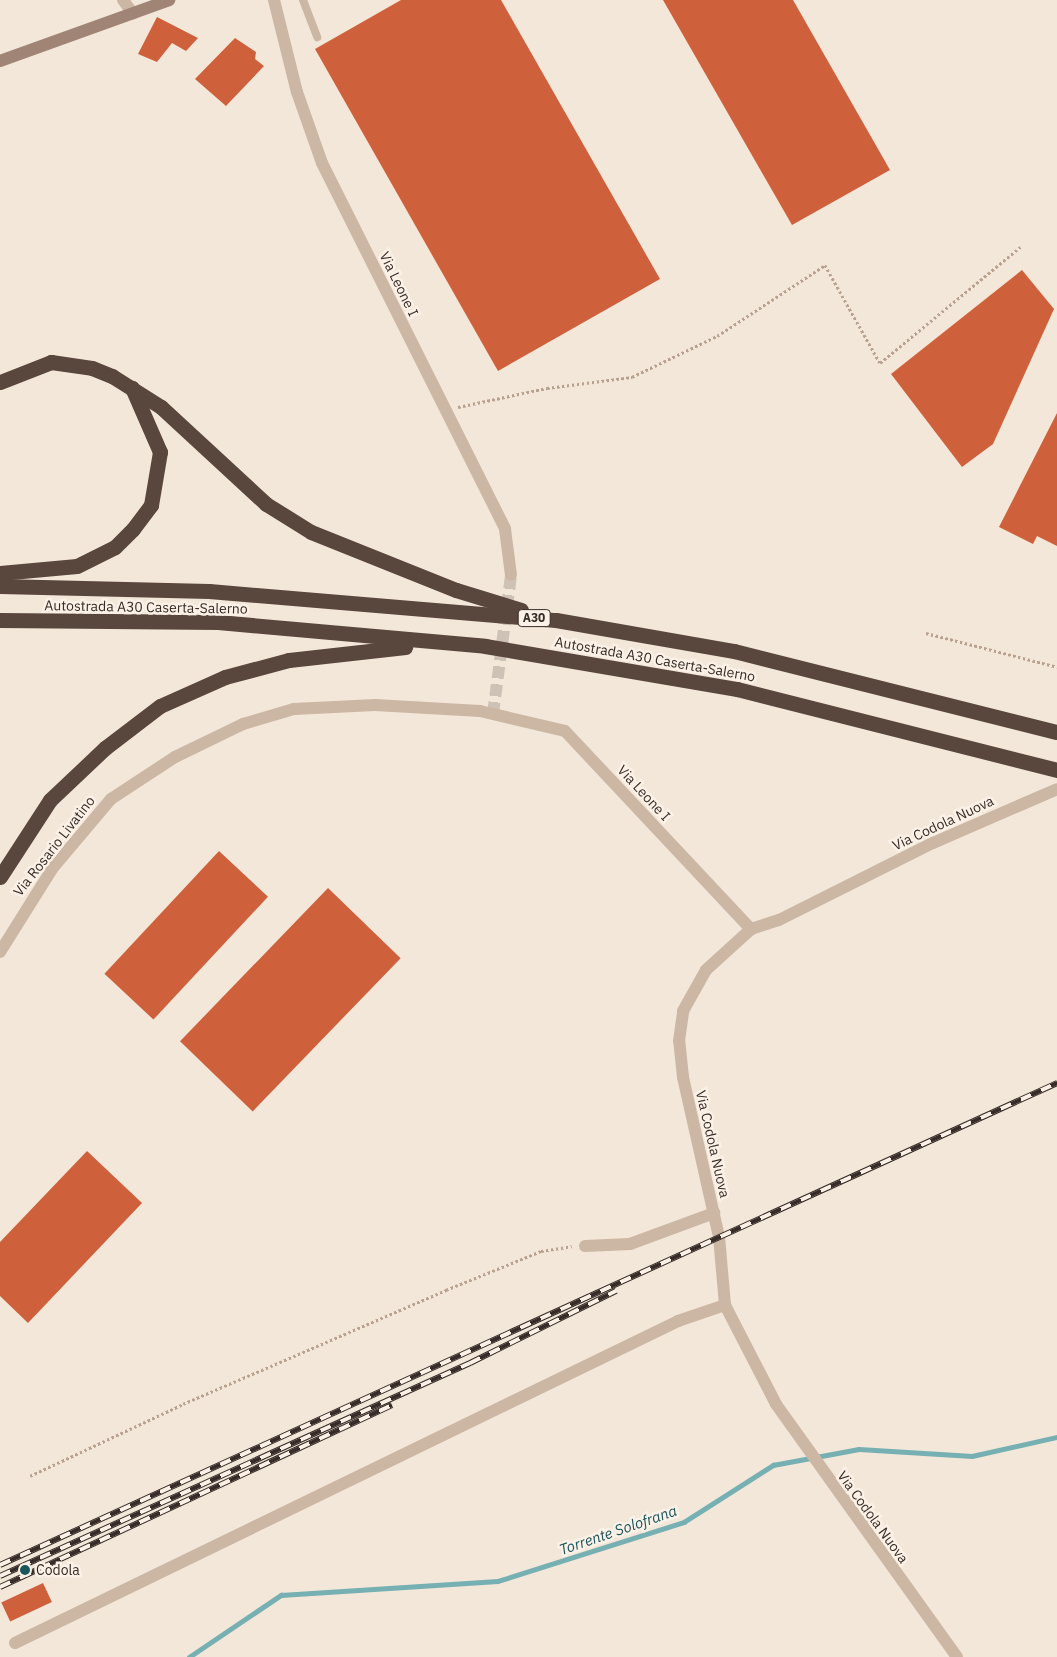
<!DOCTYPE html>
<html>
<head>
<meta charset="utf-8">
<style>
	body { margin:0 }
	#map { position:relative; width:1057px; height:1657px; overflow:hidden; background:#f3e7d9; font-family:"IBM Plex Sans",sans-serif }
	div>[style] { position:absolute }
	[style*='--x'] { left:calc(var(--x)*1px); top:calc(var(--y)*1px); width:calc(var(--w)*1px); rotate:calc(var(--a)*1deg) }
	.stream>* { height:4.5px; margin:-2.25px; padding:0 2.25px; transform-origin:2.25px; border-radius:2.25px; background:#76b0b3 }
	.building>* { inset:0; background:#cf603c; transform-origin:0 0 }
	.minor-tunnel>* { height:12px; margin-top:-6px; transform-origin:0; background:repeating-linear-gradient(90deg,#cdc2b5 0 12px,transparent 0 18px) }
	.path>* { height:2.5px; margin-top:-1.25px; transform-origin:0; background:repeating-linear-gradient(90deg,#b8a18f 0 2.5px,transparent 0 5px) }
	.service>* { height:8px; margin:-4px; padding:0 4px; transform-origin:4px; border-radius:4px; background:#ccb7a4 }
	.minor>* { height:12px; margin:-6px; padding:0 6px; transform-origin:6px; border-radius:6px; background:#ccb7a4 }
	.secondary>* { height:12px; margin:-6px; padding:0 6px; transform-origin:6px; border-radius:6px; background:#a08576 }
	.motorway>* { height:15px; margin:-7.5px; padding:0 7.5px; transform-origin:7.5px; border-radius:7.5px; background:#59463d }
	.rail>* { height:5.5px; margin-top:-2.75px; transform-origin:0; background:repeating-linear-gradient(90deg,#fbf1e6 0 11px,#372c27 0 22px); box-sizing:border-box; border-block:1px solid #372c27 }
	.dots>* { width:14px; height:14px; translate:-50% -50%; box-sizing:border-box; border:2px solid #fbf1e6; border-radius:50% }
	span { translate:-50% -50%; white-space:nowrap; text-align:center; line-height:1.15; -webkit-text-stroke:5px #fbf1e6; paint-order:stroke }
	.shield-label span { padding:1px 4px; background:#fbf1e6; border:1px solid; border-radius:4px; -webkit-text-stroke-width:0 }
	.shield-label { font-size:12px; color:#372c27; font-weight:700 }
	.street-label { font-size:14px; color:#372c27 }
	.poi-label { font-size:14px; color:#372c27 }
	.left { translate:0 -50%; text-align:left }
	.water-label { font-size:15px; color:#19575c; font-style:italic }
</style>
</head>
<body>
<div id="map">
	<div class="stream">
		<i style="--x:189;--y:1657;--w:111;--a:-34"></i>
		<i style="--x:281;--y:1595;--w:217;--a:-3.7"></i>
		<i style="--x:498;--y:1581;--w:195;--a:-17.6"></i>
		<i style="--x:684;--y:1522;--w:106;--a:-32.6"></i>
		<i style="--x:773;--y:1465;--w:87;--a:-10.5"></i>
		<i style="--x:859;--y:1449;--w:113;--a:3.5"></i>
		<i style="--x:972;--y:1456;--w:87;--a:-12.6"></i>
	</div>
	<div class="building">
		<i style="clip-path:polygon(401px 0,501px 0,660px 279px,498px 371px,315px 49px)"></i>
		<i style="clip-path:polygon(663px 0,793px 0,890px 170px,792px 225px)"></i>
		<i style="clip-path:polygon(157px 17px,198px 38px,186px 51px,172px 43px,157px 62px,138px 54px)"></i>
		<i style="clip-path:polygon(235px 38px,256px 52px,255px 59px,264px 66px,226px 106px,195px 79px)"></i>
		<i style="clip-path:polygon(1022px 270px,1054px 309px,993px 444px,962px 467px,891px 374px)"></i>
		<i style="clip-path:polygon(1057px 413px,1057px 546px,1037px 536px,1033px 544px,999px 527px)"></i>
		<i style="left:219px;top:851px;width:67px;height:168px;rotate:43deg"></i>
		<i style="left:328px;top:888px;width:101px;height:213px;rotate:44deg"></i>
		<i style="clip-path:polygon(87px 1151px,142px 1203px,28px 1323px,0 1296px,0 1242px)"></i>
		<i style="left:43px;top:1583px;width:21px;height:46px;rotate:65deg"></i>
	</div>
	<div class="minor-tunnel">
		<i style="--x:493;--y:714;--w:140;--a:-82.6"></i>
	</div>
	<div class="path">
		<i style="--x:458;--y:407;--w:91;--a:-12.1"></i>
		<i style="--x:547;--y:388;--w:86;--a:-7.4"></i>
		<i style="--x:632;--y:377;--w:94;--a:-25.8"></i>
		<i style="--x:717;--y:336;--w:129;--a:-33.3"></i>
		<i style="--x:825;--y:265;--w:112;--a:60.7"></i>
		<i style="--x:880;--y:363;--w:182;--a:-39.6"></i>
		<i style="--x:926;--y:633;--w:135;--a:14.5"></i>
		<i style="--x:30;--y:1476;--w:169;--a:-25.2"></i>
		<i style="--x:183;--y:1404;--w:287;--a:-23.4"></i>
		<i style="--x:446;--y:1290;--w:103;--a:-22.3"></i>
		<i style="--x:541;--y:1251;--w:31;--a:-9"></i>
	</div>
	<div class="service">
		<i style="--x:303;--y:0;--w:40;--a:69"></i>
	</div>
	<div class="minor">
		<i style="--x:123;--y:0;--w:17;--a:54"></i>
		<i style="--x:274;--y:0;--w:95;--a:76"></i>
		<i style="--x:297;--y:92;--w:75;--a:70.6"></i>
		<i style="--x:322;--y:163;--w:409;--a:63.4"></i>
		<i style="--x:505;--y:529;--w:46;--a:82.6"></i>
		<i style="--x:0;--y:952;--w:98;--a:-57.9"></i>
		<i style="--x:52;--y:869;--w:92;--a:-49.9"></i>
		<i style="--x:111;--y:799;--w:77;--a:-33.3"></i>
		<i style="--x:175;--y:757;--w:76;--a:-25.9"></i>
		<i style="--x:243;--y:724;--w:53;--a:-16.4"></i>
		<i style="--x:294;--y:709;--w:81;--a:-2.8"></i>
		<i style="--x:375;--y:705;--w:105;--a:3.3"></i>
		<i style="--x:480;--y:711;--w:87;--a:13.2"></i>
		<i style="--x:565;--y:731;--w:272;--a:46.8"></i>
		<i style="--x:585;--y:1246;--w:45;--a:-2.5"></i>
		<i style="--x:630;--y:1244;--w:90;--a:-20.3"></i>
		<i style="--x:15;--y:1643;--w:737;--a:-25.9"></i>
		<i style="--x:678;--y:1321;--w:50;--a:-18.8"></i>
		<i style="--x:957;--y:1657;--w:311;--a:-125.6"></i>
		<i style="--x:776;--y:1404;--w:111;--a:-117.3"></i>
		<i style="--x:725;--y:1305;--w:68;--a:-95"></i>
		<i style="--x:719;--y:1237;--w:164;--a:-102.7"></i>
		<i style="--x:683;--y:1077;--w:36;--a:-96"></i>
		<i style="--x:679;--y:1041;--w:30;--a:-82"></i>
		<i style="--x:683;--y:1011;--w:47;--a:-60.7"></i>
		<i style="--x:706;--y:970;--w:61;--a:-42.3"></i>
		<i style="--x:751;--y:929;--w:29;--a:-18"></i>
		<i style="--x:779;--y:920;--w:172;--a:-26.6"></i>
		<i style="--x:933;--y:843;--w:135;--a:-23.5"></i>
	</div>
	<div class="secondary">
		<i style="--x:0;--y:61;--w:180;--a:-19.8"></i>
	</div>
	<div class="motorway">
		<i style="--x:0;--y:382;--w:55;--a:-21.4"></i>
		<i style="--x:51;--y:362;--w:41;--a:8.3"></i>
		<i style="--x:92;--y:368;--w:22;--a:22"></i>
		<i style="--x:112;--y:376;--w:58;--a:32.3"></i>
		<i style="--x:161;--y:407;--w:143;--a:42.7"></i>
		<i style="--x:266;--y:504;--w:53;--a:31.9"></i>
		<i style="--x:311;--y:532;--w:156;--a:21.8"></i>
		<i style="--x:456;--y:590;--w:68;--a:17.1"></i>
		<i style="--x:0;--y:573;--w:77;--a:-5.2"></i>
		<i style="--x:77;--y:566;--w:42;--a:-26.6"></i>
		<i style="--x:115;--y:547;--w:25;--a:-45"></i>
		<i style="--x:133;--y:529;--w:30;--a:-53"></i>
		<i style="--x:151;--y:505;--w:54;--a:-80.4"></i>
		<i style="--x:160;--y:452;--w:70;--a:-113.6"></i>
		<i style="--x:0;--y:586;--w:209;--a:1.4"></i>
		<i style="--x:209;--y:591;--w:348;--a:4.8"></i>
		<i style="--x:556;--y:620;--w:181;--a:9.9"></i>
		<i style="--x:734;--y:651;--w:333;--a:14.1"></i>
		<i style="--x:0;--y:620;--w:218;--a:0.5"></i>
		<i style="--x:218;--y:622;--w:268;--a:5.1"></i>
		<i style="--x:485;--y:646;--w:256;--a:9.7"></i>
		<i style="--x:737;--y:689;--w:330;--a:14.2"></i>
		<i style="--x:0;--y:877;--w:92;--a:-57"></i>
		<i style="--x:50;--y:800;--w:76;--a:-43.4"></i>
		<i style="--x:105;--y:748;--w:69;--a:-37.4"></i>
		<i style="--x:160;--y:706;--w:71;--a:-24"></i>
		<i style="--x:225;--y:677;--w:66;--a:-14.9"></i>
		<i style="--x:289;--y:660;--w:117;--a:-6.4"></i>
	</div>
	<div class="rail">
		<i style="--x:0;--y:1565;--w:1162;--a:-24.51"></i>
		<i style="--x:0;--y:1576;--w:516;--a:-24.38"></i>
		<i style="--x:470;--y:1363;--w:163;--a:-26.3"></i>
		<i style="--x:0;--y:1587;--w:432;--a:-24.9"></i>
	</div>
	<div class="dots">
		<i style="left:25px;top:1570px;background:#19575c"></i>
	</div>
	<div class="shield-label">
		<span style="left:534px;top:618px">A30</span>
	</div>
	<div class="street-label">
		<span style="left:399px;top:284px;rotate:64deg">Via Leone I</span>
		<span style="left:146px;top:607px;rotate:1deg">Autostrada A30 Caserta-Salerno</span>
		<span style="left:655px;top:659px;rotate:10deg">Autostrada A30 Caserta-Salerno</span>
		<span style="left:644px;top:793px;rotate:47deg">Via Leone I</span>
		<span style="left:943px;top:823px;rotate:-25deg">Via Codola Nuova</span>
		<span style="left:54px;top:846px;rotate:-52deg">Via Rosario Livatino</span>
		<span style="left:713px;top:1144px;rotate:77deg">Via Codola Nuova</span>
		<span style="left:873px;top:1517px;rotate:54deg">Via Codola Nuova</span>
	</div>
	<div class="poi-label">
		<span class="left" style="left:36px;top:1570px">Codola</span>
	</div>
	<div class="water-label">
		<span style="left:618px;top:1530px;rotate:-19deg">Torrente Solofrana</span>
	</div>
</div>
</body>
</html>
